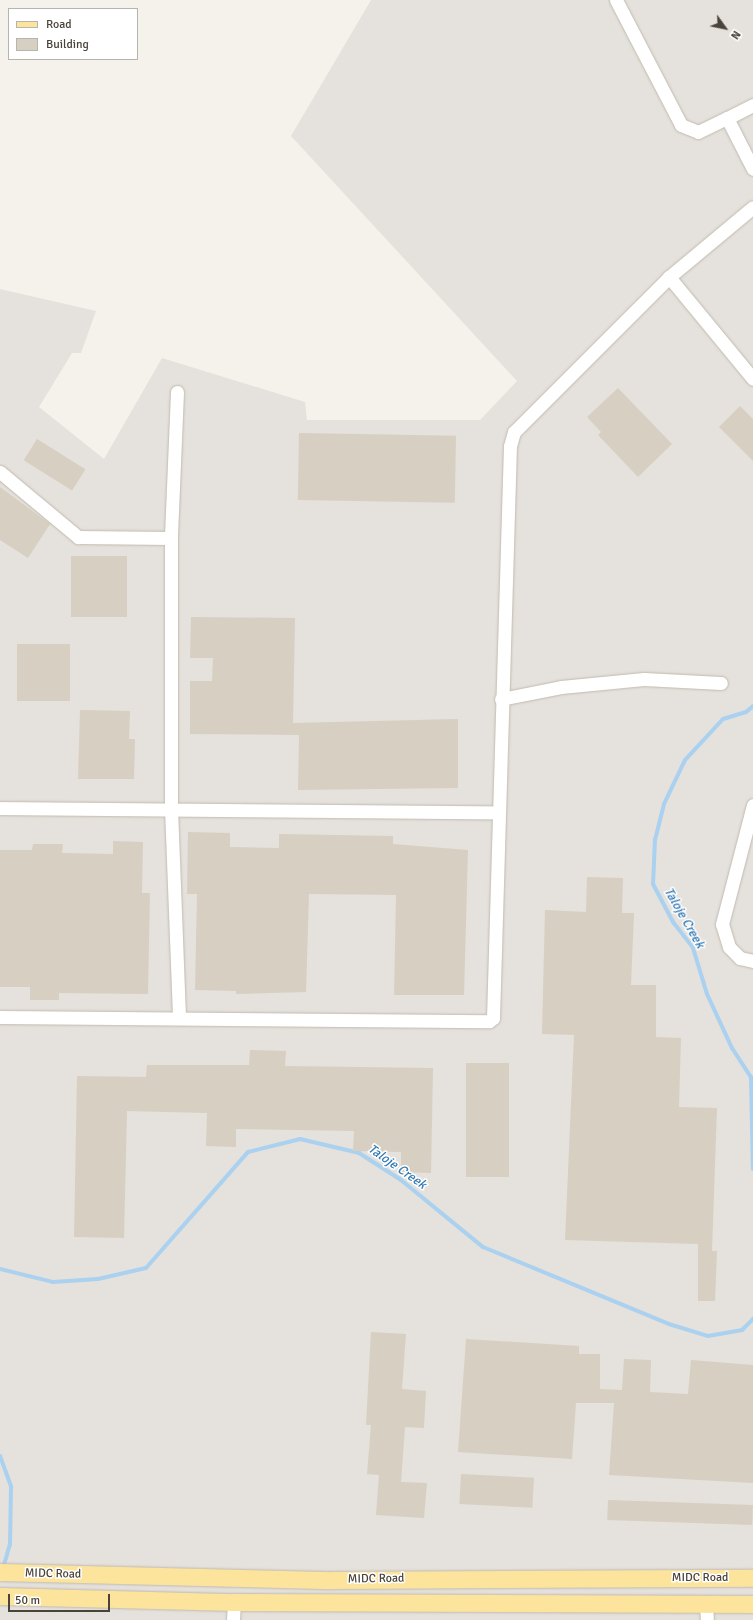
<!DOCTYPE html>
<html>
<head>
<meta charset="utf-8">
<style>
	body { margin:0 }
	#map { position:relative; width:753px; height:1620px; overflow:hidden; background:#f5f2eb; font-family:Signika,sans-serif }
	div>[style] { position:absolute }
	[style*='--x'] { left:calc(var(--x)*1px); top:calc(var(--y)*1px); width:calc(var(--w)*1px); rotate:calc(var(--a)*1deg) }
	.industrial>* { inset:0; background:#e5e1dc }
	.stream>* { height:4px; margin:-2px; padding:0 2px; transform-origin:2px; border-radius:2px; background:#aad1ef }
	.building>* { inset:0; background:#d7cfc1; transform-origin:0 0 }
	.roads { filter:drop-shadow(0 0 1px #c1bbae) drop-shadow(0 0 1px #c1bbae) }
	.minor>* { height:13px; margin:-6.5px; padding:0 6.5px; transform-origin:6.5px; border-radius:6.5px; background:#fff }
	.major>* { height:17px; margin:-8.5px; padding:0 8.5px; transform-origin:8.5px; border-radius:8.5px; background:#fce49d }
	span { translate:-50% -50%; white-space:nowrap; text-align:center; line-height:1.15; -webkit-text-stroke:3px #fff; paint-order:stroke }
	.street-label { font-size:12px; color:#494339 }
	.water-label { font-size:13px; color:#337ab4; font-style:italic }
	.legend { position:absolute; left:8px; top:8px; width:130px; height:52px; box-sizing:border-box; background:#fff; border:1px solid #b6b4b0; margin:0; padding:5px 7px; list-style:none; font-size:12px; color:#494339 }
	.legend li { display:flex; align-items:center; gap:8px; height:20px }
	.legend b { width:20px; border:1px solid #b6b4b0 }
	.north { position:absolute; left:705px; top:8px; width:40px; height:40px; -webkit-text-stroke:3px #fff; paint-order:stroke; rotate:123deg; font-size:11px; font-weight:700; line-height:16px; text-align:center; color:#494339 }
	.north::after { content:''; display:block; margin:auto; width:14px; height:18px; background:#494339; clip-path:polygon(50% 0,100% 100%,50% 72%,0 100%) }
	.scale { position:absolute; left:8px; top:1594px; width:102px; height:18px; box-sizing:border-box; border:2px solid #494339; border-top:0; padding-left:5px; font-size:12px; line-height:14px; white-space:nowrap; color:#494339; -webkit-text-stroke:3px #fff; paint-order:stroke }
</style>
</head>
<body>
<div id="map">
	<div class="industrial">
		<i style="clip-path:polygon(371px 0,753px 0,753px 1620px,0 1620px,0 289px,96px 311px,81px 353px,72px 353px,39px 407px,104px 459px,162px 358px,305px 402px,307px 420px,480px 420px,517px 381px,291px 136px)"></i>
	</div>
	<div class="stream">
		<i style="--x:753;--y:706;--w:9;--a:139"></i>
		<i style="--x:746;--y:712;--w:24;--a:163"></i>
		<i style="--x:723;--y:719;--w:56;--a:132.8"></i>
		<i style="--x:685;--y:760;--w:49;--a:115.5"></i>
		<i style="--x:664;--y:804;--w:36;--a:104"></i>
		<i style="--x:655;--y:839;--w:45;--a:92.5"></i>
		<i style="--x:653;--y:884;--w:43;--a:62.2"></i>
		<i style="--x:673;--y:922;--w:33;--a:52"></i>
		<i style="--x:693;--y:948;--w:48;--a:73.1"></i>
		<i style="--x:707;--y:994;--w:60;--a:65.2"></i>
		<i style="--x:732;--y:1048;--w:35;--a:57"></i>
		<i style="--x:751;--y:1077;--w:92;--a:88.8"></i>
		<i style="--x:0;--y:1269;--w:55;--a:13.8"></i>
		<i style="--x:53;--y:1282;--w:45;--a:-3.8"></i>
		<i style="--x:98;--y:1279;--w:49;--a:-12.9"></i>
		<i style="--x:146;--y:1268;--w:154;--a:-48.7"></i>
		<i style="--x:248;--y:1152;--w:54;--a:-14"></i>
		<i style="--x:300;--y:1139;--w:61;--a:13.3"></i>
		<i style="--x:359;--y:1153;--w:50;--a:32.7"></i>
		<i style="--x:401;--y:1180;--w:106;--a:39.3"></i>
		<i style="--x:483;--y:1247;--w:201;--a:22.5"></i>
		<i style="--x:669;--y:1324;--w:41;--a:17.1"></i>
		<i style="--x:708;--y:1336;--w:35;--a:-10"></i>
		<i style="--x:742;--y:1330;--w:16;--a:-45"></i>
		<i style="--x:0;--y:1456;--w:33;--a:70"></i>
		<i style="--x:11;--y:1487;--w:57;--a:91"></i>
		<i style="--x:10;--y:1544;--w:25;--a:106"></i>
	</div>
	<div class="building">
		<i style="clip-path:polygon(618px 388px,672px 444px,638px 477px,598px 435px,601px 432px,587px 417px)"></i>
		<i style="clip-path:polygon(740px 406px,753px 419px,753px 461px,719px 427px)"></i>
		<i style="left:299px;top:433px;width:157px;height:67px;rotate:1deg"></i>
		<i style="left:37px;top:439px;width:57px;height:25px;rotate:32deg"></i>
		<i style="clip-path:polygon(0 487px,50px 524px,28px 558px,0 540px)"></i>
		<i style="left:71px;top:556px;width:56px;height:61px"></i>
		<i style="clip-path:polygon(191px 617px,295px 618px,293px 723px,458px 719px,458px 788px,298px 790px,299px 735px,190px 734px,190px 681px,212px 681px,213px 658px,190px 658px)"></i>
		<i style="left:17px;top:644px;width:53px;height:57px"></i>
		<i style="clip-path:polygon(80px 710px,130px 711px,129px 739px,135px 739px,134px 779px,78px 779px)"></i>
		<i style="clip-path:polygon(188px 832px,230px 833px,230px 847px,279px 848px,279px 834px,393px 836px,393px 844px,468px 850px,464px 995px,394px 995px,396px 895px,309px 894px,306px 992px,236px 994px,236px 991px,195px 990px,197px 894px,187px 894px)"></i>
		<i style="clip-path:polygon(113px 841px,143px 842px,142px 893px,150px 893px,148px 994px,59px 993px,59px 1000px,30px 1000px,30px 987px,0 987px,0 850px,32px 850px,33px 844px,63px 844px,62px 853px,113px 854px)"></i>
		<i style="clip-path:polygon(587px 877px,623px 878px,622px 913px,634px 913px,631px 985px,656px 985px,656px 1037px,681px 1038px,679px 1107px,717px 1108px,712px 1251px,717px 1251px,715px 1301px,698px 1301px,698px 1244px,565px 1240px,574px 1035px,542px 1034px,545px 910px,586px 912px)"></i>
		<i style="clip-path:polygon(250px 1050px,286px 1051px,285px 1066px,433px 1068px,431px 1173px,401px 1172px,401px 1152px,353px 1151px,354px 1131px,236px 1129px,236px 1147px,206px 1146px,207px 1113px,127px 1111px,124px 1238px,74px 1237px,77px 1076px,146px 1077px,147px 1065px,249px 1065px)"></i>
		<i style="left:466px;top:1063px;width:43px;height:114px"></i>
		<i style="clip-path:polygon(371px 1332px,406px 1334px,402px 1389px,426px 1391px,424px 1428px,405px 1427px,401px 1482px,427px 1483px,424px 1518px,376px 1515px,379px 1475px,367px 1474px,371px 1425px,366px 1425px)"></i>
		<i style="clip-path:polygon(466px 1339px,579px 1346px,579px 1354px,600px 1354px,600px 1389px,622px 1390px,624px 1359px,651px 1360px,650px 1392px,688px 1394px,691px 1360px,753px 1365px,753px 1483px,609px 1475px,614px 1403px,576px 1403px,572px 1459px,458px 1452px)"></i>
		<i style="left:461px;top:1474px;width:73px;height:30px;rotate:3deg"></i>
		<i style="left:608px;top:1500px;width:145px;height:20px;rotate:2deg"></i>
	</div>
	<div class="roads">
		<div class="minor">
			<i style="--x:616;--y:0;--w:141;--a:62.5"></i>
			<i style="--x:681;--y:125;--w:18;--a:22"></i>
			<i style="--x:698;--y:132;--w:32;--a:-26"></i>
			<i style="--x:753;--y:105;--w:29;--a:153"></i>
			<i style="--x:727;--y:118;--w:57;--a:63"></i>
			<i style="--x:669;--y:277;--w:132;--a:50.5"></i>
			<i style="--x:177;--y:392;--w:146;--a:92.4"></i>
			<i style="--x:171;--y:538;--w:270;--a:90"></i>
			<i style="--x:171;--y:808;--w:208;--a:87.8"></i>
			<i style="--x:0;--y:472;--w:102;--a:39.8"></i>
			<i style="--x:78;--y:537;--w:93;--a:0.6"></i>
			<i style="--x:501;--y:699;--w:61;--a:-11.3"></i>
			<i style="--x:561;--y:687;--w:83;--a:-5.5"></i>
			<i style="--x:644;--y:679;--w:77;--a:3"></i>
			<i style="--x:753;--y:805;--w:123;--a:104.6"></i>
			<i style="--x:722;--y:924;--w:24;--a:73"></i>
			<i style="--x:729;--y:947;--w:16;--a:45"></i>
			<i style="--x:740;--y:958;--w:13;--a:13"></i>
			<i style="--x:0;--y:808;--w:499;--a:0.5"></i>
			<i style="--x:0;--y:1017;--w:489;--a:0.5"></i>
			<i style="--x:489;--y:1021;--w:5;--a:-37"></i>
			<i style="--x:493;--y:1018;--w:572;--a:-88.3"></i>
			<i style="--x:510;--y:446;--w:15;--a:-74"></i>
			<i style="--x:514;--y:432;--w:219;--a:-45"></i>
			<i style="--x:669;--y:277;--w:109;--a:-39.8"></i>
			<i style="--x:706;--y:1603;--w:17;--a:87"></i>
			<i style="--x:233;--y:1620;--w:18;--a:-87"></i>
		</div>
		<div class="major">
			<i style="--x:0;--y:1572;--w:333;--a:1.4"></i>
			<i style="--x:333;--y:1580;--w:420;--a:-0.3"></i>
			<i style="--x:0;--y:1596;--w:234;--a:1.5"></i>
			<i style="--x:234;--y:1602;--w:519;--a:0.22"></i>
		</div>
	</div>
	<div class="street-label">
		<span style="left:53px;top:1574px;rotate:1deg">MIDC Road</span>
		<span style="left:700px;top:1578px">MIDC Road</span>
		<span style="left:376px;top:1579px;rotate:-1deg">MIDC Road</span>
	</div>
	<div class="water-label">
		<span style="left:684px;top:918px;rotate:60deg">Taloje Creek</span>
		<span style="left:397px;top:1167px;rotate:35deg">Taloje Creek</span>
	</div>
	<ul class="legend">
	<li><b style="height:5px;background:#fce49d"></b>Road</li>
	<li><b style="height:11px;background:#d7cfc1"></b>Building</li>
	</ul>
	<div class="north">N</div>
	<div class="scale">50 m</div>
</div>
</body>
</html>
